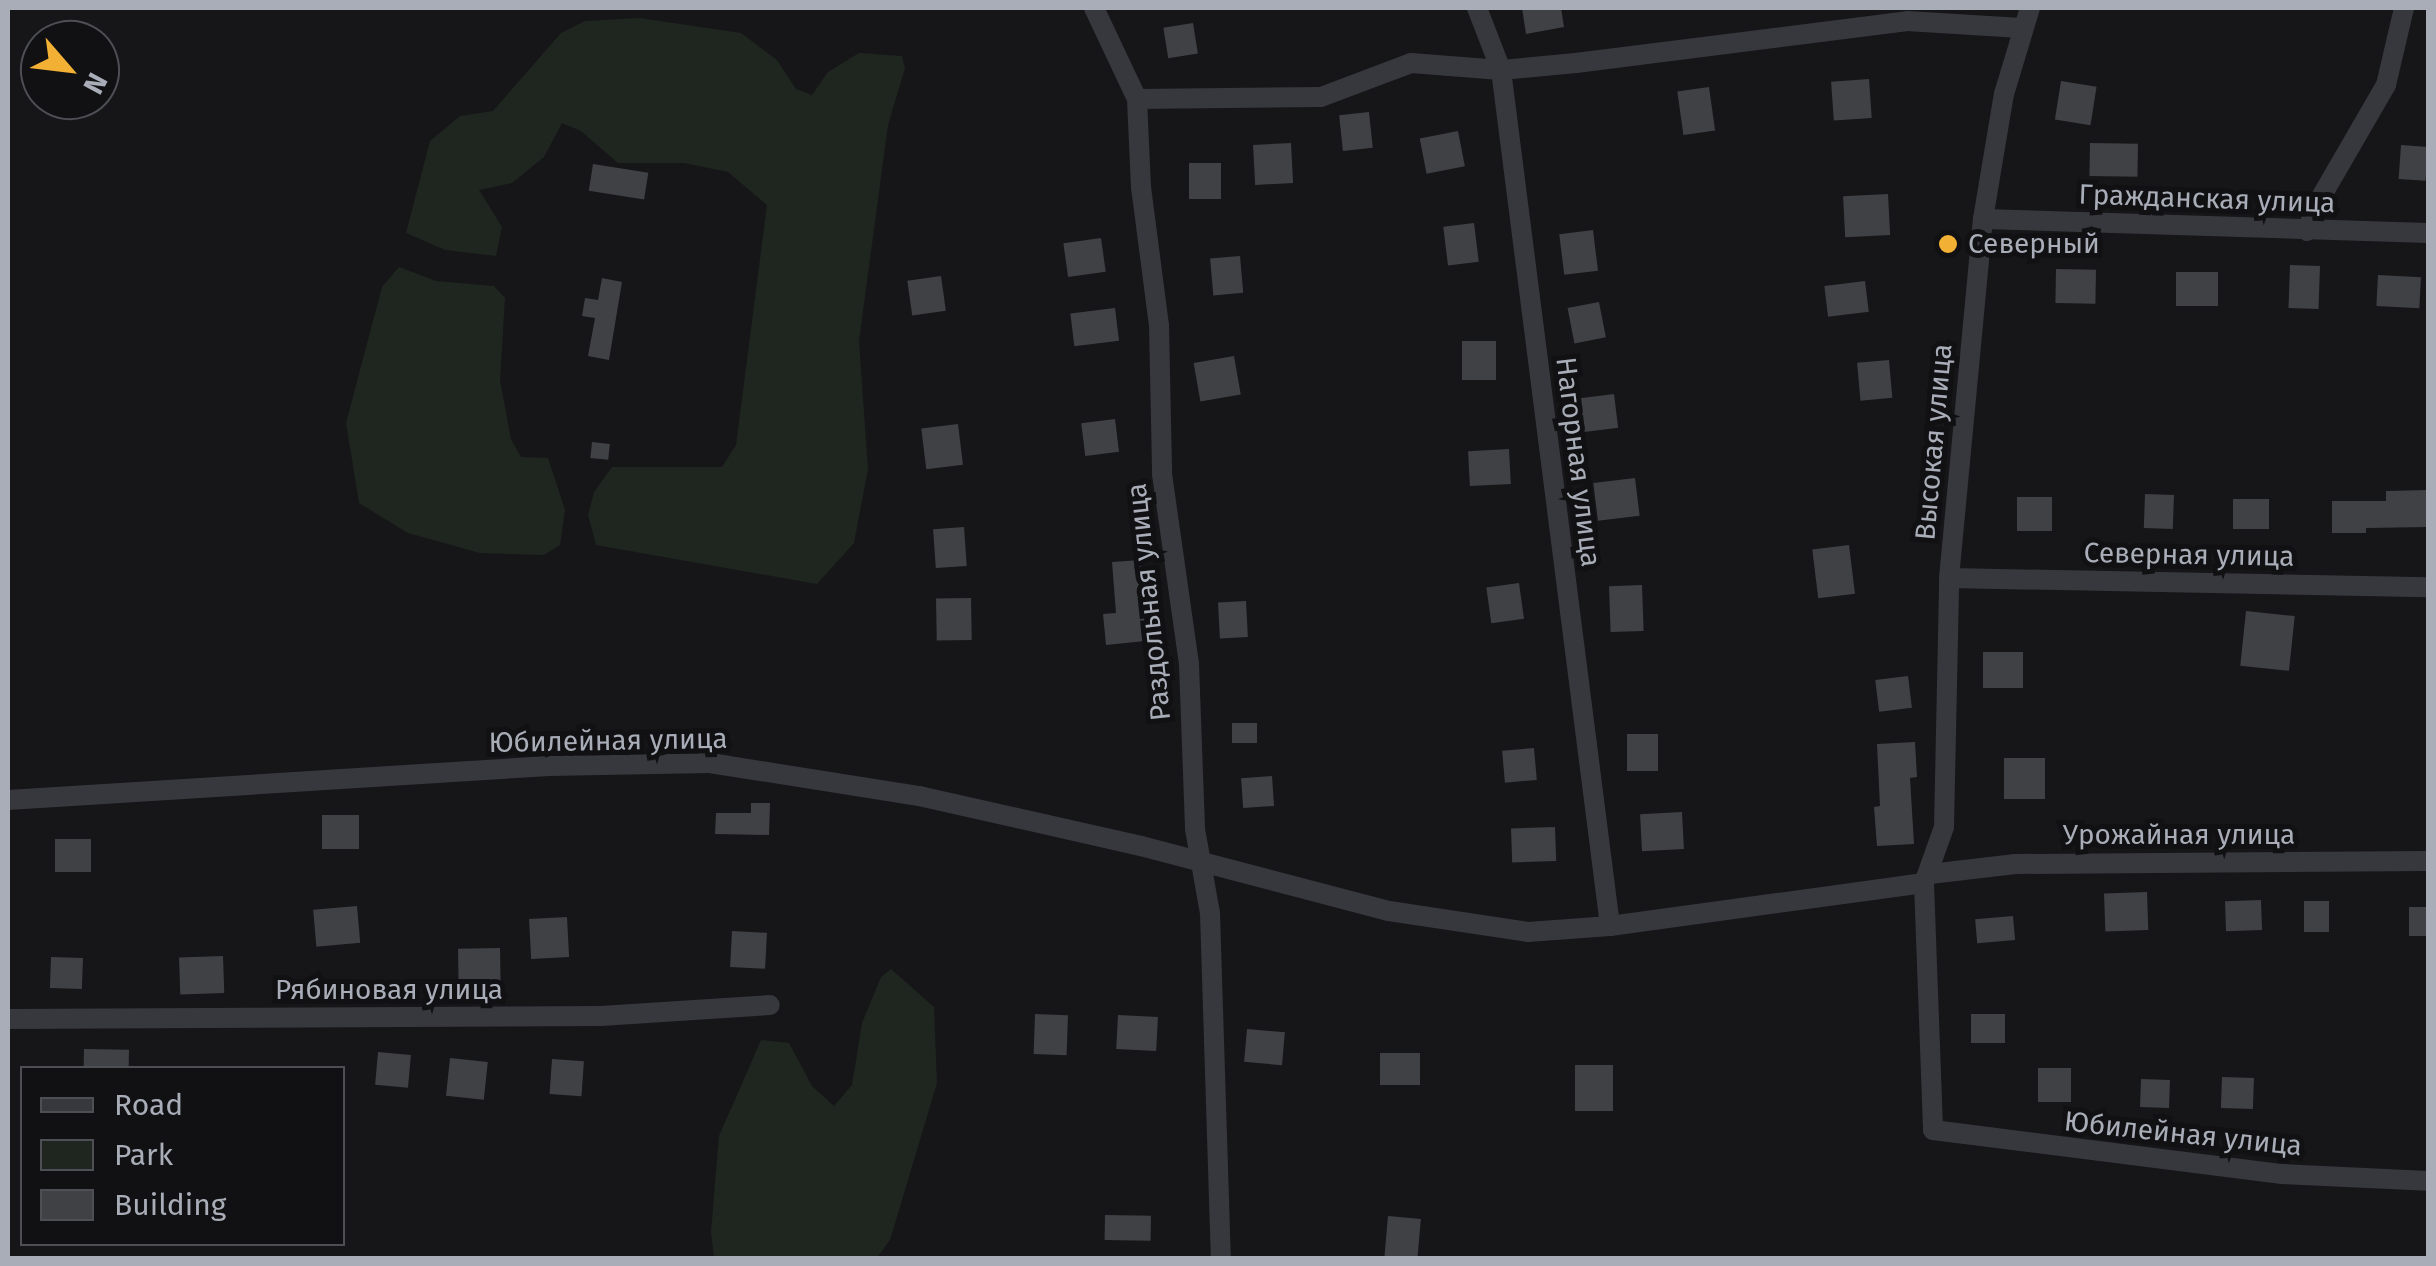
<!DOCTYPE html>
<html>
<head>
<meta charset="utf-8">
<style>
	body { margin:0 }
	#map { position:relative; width:2436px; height:1266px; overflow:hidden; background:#161618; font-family:"Fira Sans",sans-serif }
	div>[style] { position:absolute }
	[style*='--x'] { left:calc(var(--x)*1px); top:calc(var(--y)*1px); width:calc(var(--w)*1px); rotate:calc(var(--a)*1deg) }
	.green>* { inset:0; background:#1e261f }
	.building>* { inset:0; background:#404145; transform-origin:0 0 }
	.minor>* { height:20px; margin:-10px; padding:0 10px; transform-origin:10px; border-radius:10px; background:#37383d }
	.dots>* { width:28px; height:28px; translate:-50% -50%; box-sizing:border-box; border:5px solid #111113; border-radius:50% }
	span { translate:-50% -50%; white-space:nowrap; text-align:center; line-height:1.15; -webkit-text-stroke:10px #111113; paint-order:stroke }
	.street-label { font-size:28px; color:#a8adb8 }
	.poi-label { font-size:28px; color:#a8adb8 }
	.left { translate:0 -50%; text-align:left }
	.frame { position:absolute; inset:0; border:10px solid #a8adb8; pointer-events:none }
	.legend { position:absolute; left:20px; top:1066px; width:325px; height:180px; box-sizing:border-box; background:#111113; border:2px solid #4d4f55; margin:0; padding:12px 18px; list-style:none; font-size:30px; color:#a8adb8 }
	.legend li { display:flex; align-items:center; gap:20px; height:50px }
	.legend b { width:50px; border:2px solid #4d4f55 }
	.north { position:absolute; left:20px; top:20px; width:100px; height:100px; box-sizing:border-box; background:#111113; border:2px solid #4d4f55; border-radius:50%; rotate:118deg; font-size:28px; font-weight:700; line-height:40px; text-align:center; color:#a8adb8 }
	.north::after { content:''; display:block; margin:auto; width:35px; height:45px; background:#f2b134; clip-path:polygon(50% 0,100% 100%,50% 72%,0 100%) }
</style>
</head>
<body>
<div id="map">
	<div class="green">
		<i style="clip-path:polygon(639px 18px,741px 33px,777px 60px,796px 89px,812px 95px,828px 72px,859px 53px,902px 56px,905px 68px,888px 125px,859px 341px,868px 469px,854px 543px,817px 584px,596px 545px,588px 515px,594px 492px,612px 467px,722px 467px,736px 445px,767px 205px,728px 172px,684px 163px,618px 163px,581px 131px,562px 123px,544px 157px,512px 183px,479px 190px,502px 227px,496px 256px,445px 250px,406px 233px,430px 141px,460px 116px,493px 111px,561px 33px,585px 21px)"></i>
		<i style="clip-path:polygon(399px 267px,436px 281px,494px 286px,505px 298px,500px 381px,511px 439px,521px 457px,548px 458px,565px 510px,560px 545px,544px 555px,480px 553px,408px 533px,359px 503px,346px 423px,382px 287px)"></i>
		<i style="clip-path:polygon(891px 969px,934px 1007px,937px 1083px,890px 1240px,877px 1258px,714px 1258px,711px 1232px,719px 1136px,761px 1040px,789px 1043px,812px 1086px,834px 1106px,852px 1085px,862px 1023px,881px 977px)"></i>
	</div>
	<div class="building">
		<i style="clip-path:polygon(1522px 8px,1561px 8px,1564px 27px,1526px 34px)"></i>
		<i style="left:1193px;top:23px;width:31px;height:30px;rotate:81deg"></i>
		<i style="left:1869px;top:79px;width:39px;height:38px;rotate:86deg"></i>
		<i style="left:2061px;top:81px;width:36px;height:39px;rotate:9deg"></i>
		<i style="left:1709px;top:87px;width:44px;height:32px;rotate:82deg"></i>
		<i style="left:1369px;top:112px;width:36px;height:30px;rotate:84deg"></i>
		<i style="left:1458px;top:131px;width:36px;height:39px;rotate:79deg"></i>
		<i style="left:1291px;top:143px;width:40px;height:38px;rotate:87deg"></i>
		<i style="left:2090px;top:143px;width:48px;height:33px;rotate:1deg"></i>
		<i style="left:2401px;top:145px;width:27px;height:34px;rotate:4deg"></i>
		<i style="left:1189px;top:163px;width:32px;height:36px"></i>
		<i style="left:593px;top:164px;width:56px;height:27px;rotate:9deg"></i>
		<i style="left:1888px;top:194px;width:41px;height:45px;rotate:87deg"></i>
		<i style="left:1474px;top:223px;width:39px;height:31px;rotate:83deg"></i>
		<i style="left:1593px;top:230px;width:41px;height:34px;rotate:83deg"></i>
		<i style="left:1101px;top:238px;width:34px;height:38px;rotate:82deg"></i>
		<i style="left:1240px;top:256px;width:37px;height:30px;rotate:85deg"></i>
		<i style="left:2290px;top:265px;width:30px;height:43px;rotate:2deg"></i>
		<i style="left:2056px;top:269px;width:40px;height:34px;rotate:1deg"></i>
		<i style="left:2176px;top:272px;width:42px;height:34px"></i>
		<i style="left:2378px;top:275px;width:43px;height:31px;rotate:3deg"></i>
		<i style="left:941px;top:276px;width:35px;height:34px;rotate:82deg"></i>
		<i style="clip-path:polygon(602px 278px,622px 282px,609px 360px,588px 356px,595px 318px,582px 316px,585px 298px,598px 300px)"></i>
		<i style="left:1865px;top:281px;width:31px;height:41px;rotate:83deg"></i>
		<i style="left:1599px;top:302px;width:36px;height:32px;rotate:79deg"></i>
		<i style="left:1115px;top:308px;width:33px;height:45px;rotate:83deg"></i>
		<i style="left:1462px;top:341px;width:34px;height:39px"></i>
		<i style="left:1234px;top:356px;width:39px;height:41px;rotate:80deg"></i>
		<i style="left:1889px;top:360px;width:38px;height:32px;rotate:85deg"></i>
		<i style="left:1614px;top:394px;width:34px;height:38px;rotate:83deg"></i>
		<i style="left:1115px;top:419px;width:33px;height:34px;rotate:83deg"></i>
		<i style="left:958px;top:424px;width:41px;height:37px;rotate:83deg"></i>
		<i style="left:592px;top:442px;width:18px;height:16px;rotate:6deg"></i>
		<i style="left:1509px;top:449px;width:35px;height:41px;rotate:87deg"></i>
		<i style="left:1635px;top:478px;width:38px;height:42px;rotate:83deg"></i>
		<i style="clip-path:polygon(2428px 490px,2428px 527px,2366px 528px,2366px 533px,2332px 533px,2332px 501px,2386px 501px,2386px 491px)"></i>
		<i style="left:2145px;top:494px;width:29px;height:34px;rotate:2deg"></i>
		<i style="left:2017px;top:497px;width:35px;height:34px"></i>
		<i style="left:2233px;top:499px;width:36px;height:30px"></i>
		<i style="left:964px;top:527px;width:39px;height:31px;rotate:86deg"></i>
		<i style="left:1849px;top:545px;width:49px;height:37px;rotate:83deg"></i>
		<i style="clip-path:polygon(1141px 560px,1145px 641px,1106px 645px,1103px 614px,1116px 613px,1112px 562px)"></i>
		<i style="left:1519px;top:583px;width:36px;height:33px;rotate:82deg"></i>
		<i style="left:1642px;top:585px;width:46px;height:33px;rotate:88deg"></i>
		<i style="left:971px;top:598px;width:42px;height:35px;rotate:89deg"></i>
		<i style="left:1246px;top:601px;width:36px;height:28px;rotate:87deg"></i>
		<i style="left:2246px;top:611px;width:49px;height:55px;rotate:6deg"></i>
		<i style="left:1983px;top:652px;width:40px;height:36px"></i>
		<i style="left:1908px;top:676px;width:32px;height:33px;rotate:83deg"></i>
		<i style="left:1232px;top:723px;width:25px;height:20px"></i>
		<i style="left:1627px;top:734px;width:31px;height:37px"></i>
		<i style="clip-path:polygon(1915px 742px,1917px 777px,1910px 778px,1914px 844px,1877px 846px,1874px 807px,1880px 806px,1877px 744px)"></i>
		<i style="left:1534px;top:748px;width:32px;height:32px;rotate:85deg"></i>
		<i style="left:2004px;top:758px;width:41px;height:41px"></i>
		<i style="left:1272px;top:776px;width:30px;height:31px;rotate:86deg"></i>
		<i style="clip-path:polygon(751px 803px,770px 803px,769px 835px,715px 834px,716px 813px,751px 813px)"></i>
		<i style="left:1682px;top:812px;width:37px;height:42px;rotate:87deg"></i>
		<i style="left:322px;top:815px;width:37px;height:34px"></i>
		<i style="left:1555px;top:827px;width:34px;height:44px;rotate:88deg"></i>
		<i style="left:55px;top:839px;width:36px;height:33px"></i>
		<i style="left:2147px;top:892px;width:38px;height:43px;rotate:88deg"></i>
		<i style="left:2261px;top:900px;width:30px;height:36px;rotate:88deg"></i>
		<i style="left:2304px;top:901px;width:25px;height:31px"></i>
		<i style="left:357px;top:906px;width:37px;height:44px;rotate:85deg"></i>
		<i style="left:2409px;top:907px;width:19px;height:29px"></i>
		<i style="left:2013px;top:916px;width:24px;height:38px;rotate:85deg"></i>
		<i style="left:567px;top:917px;width:40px;height:38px;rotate:87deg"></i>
		<i style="left:732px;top:931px;width:35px;height:36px;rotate:3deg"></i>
		<i style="left:500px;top:948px;width:40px;height:42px;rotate:89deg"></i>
		<i style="left:223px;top:956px;width:37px;height:44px;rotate:88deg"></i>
		<i style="left:51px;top:957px;width:32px;height:31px;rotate:2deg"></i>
		<i style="left:1035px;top:1014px;width:33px;height:40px;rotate:2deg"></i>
		<i style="left:1971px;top:1014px;width:34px;height:29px"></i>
		<i style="left:1118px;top:1015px;width:40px;height:34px;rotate:3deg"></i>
		<i style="left:1247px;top:1029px;width:38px;height:33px;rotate:5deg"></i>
		<i style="left:84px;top:1049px;width:45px;height:19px;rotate:1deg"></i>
		<i style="left:378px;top:1052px;width:33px;height:33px;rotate:5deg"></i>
		<i style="left:1380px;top:1053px;width:40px;height:32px"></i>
		<i style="left:450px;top:1058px;width:38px;height:38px;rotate:6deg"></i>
		<i style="left:552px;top:1059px;width:32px;height:35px;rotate:4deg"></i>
		<i style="left:1575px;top:1065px;width:38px;height:46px"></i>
		<i style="left:2038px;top:1068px;width:33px;height:34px"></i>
		<i style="left:2222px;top:1077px;width:32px;height:31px;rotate:2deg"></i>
		<i style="left:2141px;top:1079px;width:29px;height:28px;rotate:2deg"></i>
		<i style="left:1105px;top:1215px;width:46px;height:25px;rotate:1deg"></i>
		<i style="left:1388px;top:1216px;width:33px;height:42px;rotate:5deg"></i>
	</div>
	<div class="minor">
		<i style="--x:1094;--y:8;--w:101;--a:64.7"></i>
		<i style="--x:1137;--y:99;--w:88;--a:87.4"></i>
		<i style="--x:1141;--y:187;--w:139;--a:82.6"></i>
		<i style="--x:1159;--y:325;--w:149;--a:88.8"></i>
		<i style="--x:1162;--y:474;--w:192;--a:81.9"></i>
		<i style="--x:1189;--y:664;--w:165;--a:87.9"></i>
		<i style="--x:1195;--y:829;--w:85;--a:79.9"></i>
		<i style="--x:1210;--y:913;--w:345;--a:88.2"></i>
		<i style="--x:1477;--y:8;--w:66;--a:68.8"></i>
		<i style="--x:1501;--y:70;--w:863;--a:82.74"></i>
		<i style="--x:1137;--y:99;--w:184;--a:-0.6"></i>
		<i style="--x:1321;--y:97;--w:96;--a:-20.7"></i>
		<i style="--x:1411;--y:63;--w:90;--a:4.4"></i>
		<i style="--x:1501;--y:70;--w:75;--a:-5.3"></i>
		<i style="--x:1576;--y:63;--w:334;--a:-7.2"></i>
		<i style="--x:1907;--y:21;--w:114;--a:3.5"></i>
		<i style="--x:1983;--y:219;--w:445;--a:1.8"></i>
		<i style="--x:2307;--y:231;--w:29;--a:-70"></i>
		<i style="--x:2317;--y:204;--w:138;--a:-59.9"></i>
		<i style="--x:2386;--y:85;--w:79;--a:-76.8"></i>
		<i style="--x:1949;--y:578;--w:479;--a:1.1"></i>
		<i style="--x:8;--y:800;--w:542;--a:-3.6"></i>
		<i style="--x:549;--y:766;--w:161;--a:-1.1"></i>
		<i style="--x:710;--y:763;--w:212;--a:9"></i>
		<i style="--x:919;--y:796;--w:228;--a:12.7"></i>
		<i style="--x:1141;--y:846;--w:256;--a:14.7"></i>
		<i style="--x:1389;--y:911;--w:141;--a:8.6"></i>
		<i style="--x:1528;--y:932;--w:82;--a:-4.2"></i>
		<i style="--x:1610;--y:926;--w:317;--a:-7.8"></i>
		<i style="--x:1930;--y:874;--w:86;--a:-6.7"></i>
		<i style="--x:2015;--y:864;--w:413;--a:-0.4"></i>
		<i style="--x:1924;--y:883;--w:59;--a:-70.3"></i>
		<i style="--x:1944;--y:827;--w:249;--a:-88.8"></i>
		<i style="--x:1949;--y:578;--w:361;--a:-84.6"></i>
		<i style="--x:1983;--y:219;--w:127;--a:-80.5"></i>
		<i style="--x:2004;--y:94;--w:90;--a:-73.2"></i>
		<i style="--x:1924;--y:883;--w:247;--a:87.9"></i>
		<i style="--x:1933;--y:1130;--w:352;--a:7.2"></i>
		<i style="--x:2282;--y:1174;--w:146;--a:2.7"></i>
		<i style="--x:8;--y:1019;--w:593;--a:-0.29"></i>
		<i style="--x:601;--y:1016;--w:169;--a:-3.7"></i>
	</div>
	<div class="dots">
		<i style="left:1948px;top:244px;background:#f2b134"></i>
	</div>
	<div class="street-label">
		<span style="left:2207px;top:199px;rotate:2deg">Гражданская улица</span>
		<span style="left:1934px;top:442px;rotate:-85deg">Высокая улица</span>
		<span style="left:1578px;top:462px;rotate:83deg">Нагорная улица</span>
		<span style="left:2189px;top:555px;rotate:1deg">Северная улица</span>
		<span style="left:1149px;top:602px;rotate:-96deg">Раздольная улица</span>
		<span style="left:608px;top:741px;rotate:-1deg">Юбилейная улица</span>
		<span style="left:2179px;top:835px">Урожайная улица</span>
		<span style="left:389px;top:990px">Рябиновая улица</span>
		<span style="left:2183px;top:1134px;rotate:6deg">Юбилейная улица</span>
	</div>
	<div class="poi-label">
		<span class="left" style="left:1968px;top:244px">Северный</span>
	</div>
	<div class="frame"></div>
	<ul class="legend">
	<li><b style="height:12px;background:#37383d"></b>Road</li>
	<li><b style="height:28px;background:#1e261f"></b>Park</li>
	<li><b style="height:28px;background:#404145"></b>Building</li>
	</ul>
	<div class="north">N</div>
</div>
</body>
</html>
